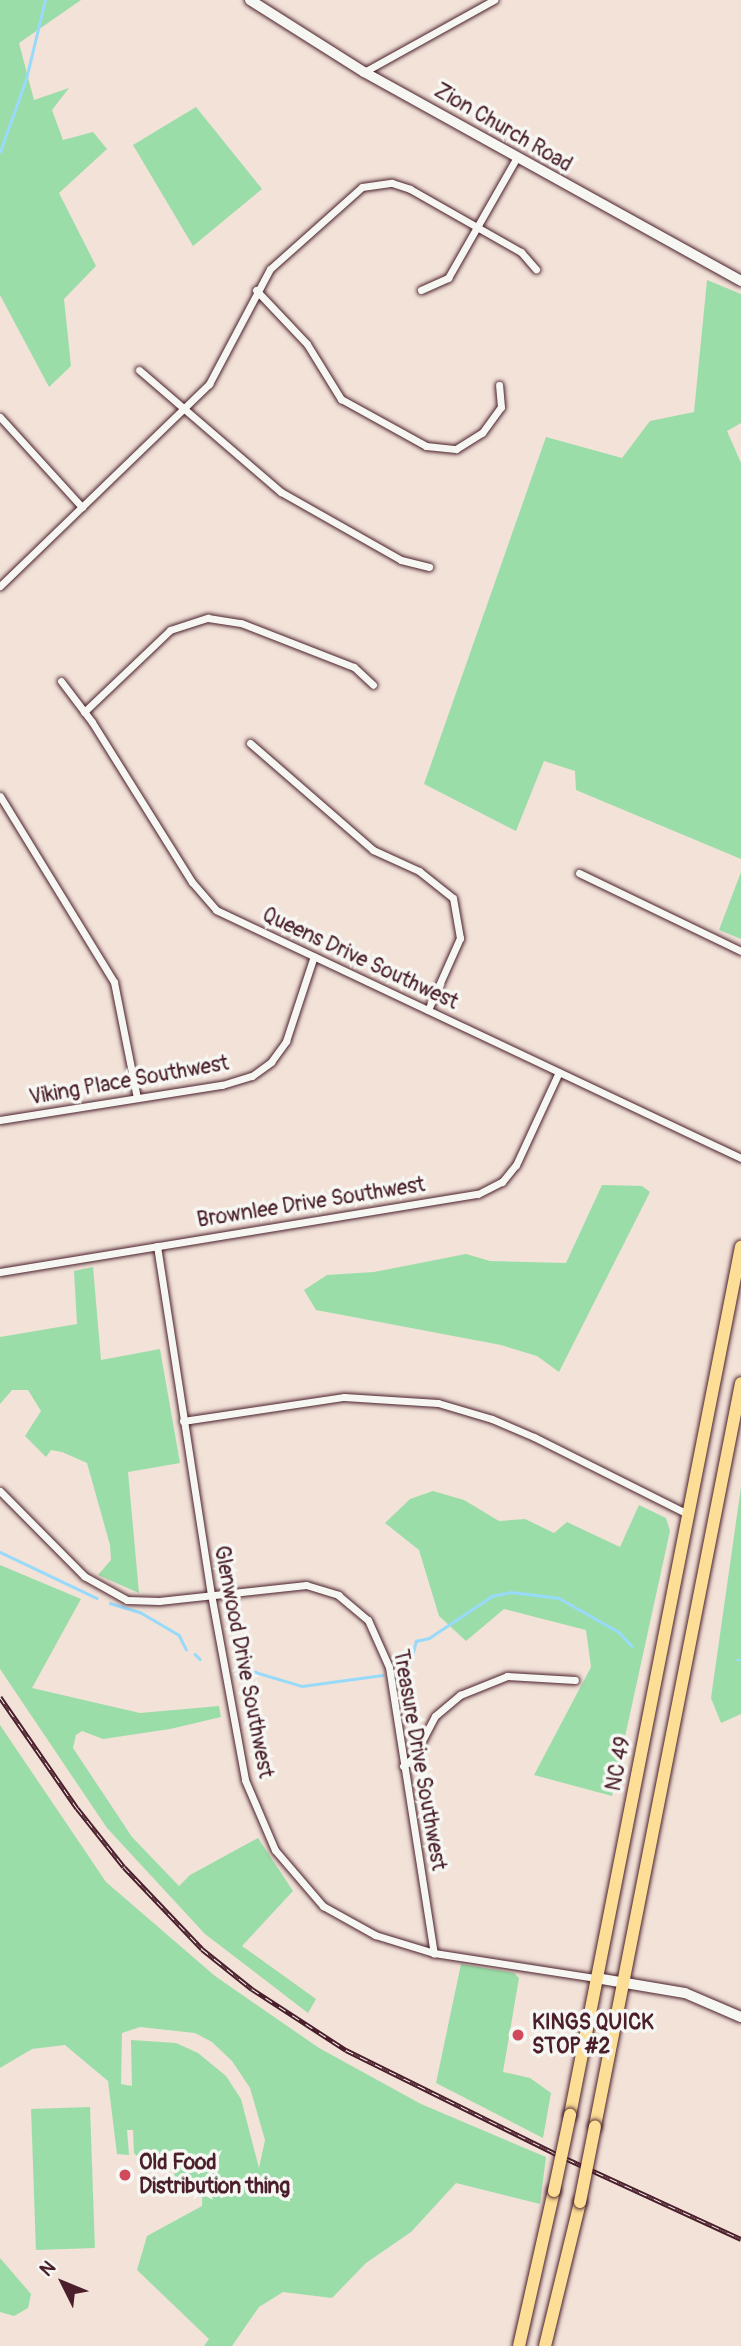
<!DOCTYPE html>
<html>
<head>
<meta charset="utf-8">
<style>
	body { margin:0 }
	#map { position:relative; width:741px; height:2346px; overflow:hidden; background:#f2e2d8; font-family:Pangolin,sans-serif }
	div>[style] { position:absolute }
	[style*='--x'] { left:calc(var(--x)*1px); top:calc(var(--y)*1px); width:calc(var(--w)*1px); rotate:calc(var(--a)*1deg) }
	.green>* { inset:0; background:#9bdda8; transform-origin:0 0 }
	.stream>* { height:2.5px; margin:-1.25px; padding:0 1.25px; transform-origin:1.25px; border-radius:1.25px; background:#98dafa }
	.roads { filter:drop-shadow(0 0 2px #4a1f2b) drop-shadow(0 0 2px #4a1f2b) }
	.street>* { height:7px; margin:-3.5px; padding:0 3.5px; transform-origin:3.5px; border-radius:3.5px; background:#f6f6f2 }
	.secondary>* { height:10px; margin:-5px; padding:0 5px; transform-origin:5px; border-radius:5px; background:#f6f6f2 }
	.highway>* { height:12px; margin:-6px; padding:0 6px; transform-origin:6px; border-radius:6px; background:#fcde96 }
	.rail>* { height:5px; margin-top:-2.5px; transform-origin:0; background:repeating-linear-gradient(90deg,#f6f6f2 0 8px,#4a1f2b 0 16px); box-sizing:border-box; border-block:2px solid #4a1f2b }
	.bridges { filter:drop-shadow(0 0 2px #4a1f2b) drop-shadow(0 0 2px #4a1f2b) }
	.highway-bridge>* { height:12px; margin:-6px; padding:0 6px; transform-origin:6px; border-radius:6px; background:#fcde96 }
	.dots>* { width:19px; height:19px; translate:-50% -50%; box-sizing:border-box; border:4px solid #f6f6f2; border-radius:50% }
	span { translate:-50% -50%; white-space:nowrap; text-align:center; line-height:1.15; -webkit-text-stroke:7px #f6f6f2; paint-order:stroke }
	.street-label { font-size:21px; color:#4a1f2b }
	.poi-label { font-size:21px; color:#4a1f2b; font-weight:700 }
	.left { translate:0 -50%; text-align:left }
	.north { position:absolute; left:28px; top:2248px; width:70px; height:70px; -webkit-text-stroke:5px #f6f6f2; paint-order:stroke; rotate:313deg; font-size:19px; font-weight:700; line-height:28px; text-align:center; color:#4a1f2b }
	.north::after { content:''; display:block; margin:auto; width:24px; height:32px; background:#4a1f2b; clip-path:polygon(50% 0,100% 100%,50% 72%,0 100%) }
</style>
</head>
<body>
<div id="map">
	<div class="green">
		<i style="clip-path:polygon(0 0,81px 0,19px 43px,34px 100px,69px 88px,52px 110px,63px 140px,93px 132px,107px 149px,59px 193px,96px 266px,64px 299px,71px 366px,49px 387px,0 295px)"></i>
		<i style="clip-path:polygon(196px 107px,262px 189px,193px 246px,133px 145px)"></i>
		<i style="clip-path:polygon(707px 280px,741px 294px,741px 423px,727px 431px,741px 463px,741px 859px,576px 790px,575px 771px,544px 761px,516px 831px,424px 784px,546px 437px,622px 458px,650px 421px,694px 412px)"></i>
		<i style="clip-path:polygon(741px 872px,741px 939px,719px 930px)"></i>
		<i style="clip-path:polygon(602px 1185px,642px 1186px,650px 1192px,559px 1372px,537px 1356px,501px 1345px,316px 1310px,304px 1290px,327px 1275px,374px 1272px,466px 1254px,490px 1261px,566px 1263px)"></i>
		<i style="clip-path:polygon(93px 1267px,101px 1360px,160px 1349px,180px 1463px,128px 1472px,139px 1593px,98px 1575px,111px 1560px,110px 1545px,87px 1463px,62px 1452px,51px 1450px,46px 1457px,25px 1436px,41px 1411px,28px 1390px,12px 1390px,0 1404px,0 1337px,77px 1324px,74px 1271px)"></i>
		<i style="clip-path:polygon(741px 1487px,741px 1714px,721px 1723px,711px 1698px)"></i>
		<i style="clip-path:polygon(433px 1491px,464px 1500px,499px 1521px,525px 1519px,554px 1533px,567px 1522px,620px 1547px,639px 1505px,666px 1518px,670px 1531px,612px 1796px,534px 1775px,591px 1667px,586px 1630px,504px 1609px,466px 1641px,439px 1616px,419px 1550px,385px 1523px,410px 1499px)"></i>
		<i style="clip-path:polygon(0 1565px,81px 1599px,32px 1688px,140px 1713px,219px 1706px,221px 1717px,170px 1729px,103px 1739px,82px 1731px,76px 1735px,73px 1748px,132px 1837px,179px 1886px,190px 1875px,258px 1838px,293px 1891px,242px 1946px,316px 1999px,308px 2013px,205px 1934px,107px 1828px,0 1669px)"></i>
		<i style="clip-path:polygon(evenodd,0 1725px,106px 1882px,215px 1976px,319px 2048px,421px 2104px,546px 2157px,540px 2204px,456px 2183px,411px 2232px,366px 2263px,332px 2298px,283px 2292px,259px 2307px,232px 2346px,204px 2346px,209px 2339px,137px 2270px,147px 2236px,202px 2206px,203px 2178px,174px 2180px,175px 2168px,185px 2166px,184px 2156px,139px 2158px,134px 2153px,133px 2130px,127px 2130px,129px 2155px,117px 2154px,108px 2081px,65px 2045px,32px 2049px,0 2068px,0 1725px,140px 2027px,195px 2033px,212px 2042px,232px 2061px,250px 2088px,265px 2140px,259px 2168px,241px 2099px,226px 2076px,198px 2053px,176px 2043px,131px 2040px,132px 2086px,121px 2084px,122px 2033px,140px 2027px)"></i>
		<i style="clip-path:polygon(461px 1964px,514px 1973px,519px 1978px,503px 2072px,530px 2078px,551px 2093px,543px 2138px,436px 2083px)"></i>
		<i style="left:90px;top:2107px;width:141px;height:59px;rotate:88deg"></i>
		<i style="clip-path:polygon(0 2258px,31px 2294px,28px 2308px,14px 2316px,0 2312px)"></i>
	</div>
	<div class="stream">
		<i style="--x:0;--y:152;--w:77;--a:-70.4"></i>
		<i style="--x:26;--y:79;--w:81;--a:-76.5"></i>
		<i style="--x:0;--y:1552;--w:107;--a:25.4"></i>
		<i style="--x:110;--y:1603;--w:31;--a:17"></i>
		<i style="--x:140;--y:1612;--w:45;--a:30.5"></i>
		<i style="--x:179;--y:1635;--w:16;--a:63"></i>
		<i style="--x:195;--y:1654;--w:7;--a:45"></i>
		<i style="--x:737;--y:1660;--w:4;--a:0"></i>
		<i style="--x:399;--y:1672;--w:11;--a:-27"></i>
		<i style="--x:409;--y:1667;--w:27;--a:-75"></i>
		<i style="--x:416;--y:1641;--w:13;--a:-13"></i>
		<i style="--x:429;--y:1638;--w:76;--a:-33.7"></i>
		<i style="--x:492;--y:1596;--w:19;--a:-12"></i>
		<i style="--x:511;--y:1592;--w:48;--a:7.1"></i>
		<i style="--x:559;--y:1598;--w:69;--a:29.5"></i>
		<i style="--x:619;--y:1632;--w:19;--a:47"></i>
		<i style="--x:237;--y:1677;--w:19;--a:-16"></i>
		<i style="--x:255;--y:1672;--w:49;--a:16.6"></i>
		<i style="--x:302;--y:1686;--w:81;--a:-7.8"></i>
	</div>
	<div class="roads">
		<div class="street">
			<i style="--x:364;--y:72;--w:149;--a:-29"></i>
			<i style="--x:256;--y:290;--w:74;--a:46.6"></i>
			<i style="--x:307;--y:344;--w:65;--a:58.3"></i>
			<i style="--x:341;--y:399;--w:97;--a:28.9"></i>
			<i style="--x:426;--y:446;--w:30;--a:6"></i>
			<i style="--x:456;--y:449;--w:31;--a:-32"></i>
			<i style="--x:482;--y:433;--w:32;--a:-54"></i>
			<i style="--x:501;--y:407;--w:22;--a:-95"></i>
			<i style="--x:421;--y:290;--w:30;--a:-24"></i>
			<i style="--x:448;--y:278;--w:139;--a:-60.3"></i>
			<i style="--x:139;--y:370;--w:187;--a:40.7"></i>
			<i style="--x:281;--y:492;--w:138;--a:29.5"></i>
			<i style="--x:401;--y:560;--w:29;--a:14"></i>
			<i style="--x:0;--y:417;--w:122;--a:47.7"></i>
			<i style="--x:0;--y:586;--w:291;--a:-44"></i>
			<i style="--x:209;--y:384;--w:130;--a:-62.1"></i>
			<i style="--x:270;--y:269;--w:123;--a:-41.7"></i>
			<i style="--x:362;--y:187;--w:30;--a:-8"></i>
			<i style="--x:392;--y:183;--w:19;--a:18"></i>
			<i style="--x:410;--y:189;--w:128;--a:29.6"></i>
			<i style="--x:521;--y:252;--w:23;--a:49"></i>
			<i style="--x:61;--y:681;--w:51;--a:52.9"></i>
			<i style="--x:92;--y:722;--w:189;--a:58"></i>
			<i style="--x:192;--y:882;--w:37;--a:49"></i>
			<i style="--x:216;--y:910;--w:581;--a:25.29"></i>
			<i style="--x:84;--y:712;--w:119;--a:-43.6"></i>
			<i style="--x:170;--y:630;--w:40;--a:-18"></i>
			<i style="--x:208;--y:618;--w:33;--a:9"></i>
			<i style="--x:241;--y:623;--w:121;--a:21.3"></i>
			<i style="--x:354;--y:667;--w:26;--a:43"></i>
			<i style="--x:250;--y:743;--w:163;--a:41"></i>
			<i style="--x:373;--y:850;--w:51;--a:24.5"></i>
			<i style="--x:419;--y:871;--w:43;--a:38.5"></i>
			<i style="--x:453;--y:898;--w:41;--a:80.1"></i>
			<i style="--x:460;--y:938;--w:79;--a:114"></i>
			<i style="--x:0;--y:796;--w:218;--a:58.5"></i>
			<i style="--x:114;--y:982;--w:118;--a:78.8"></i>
			<i style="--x:579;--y:873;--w:180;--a:25.7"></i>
			<i style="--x:0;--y:1120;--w:225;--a:-9"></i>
			<i style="--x:222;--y:1085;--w:31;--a:-17"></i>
			<i style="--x:252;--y:1076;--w:24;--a:-36"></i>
			<i style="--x:271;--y:1062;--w:26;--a:-54"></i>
			<i style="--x:286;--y:1041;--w:89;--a:-71.8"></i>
			<i style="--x:157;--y:1246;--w:352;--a:81.2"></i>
			<i style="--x:211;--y:1594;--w:189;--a:79.6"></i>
			<i style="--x:245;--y:1780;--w:76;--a:66.8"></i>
			<i style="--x:275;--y:1850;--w:74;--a:49.4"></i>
			<i style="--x:323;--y:1906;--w:60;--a:29.1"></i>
			<i style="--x:375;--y:1935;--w:62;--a:17"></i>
			<i style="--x:434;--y:1953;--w:164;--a:8.8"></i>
			<i style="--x:0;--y:1272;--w:484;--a:-9.3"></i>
			<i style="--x:478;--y:1194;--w:27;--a:-27"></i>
			<i style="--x:502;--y:1182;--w:22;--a:-51"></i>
			<i style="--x:516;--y:1165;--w:102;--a:-65.2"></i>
			<i style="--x:183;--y:1421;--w:163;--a:-8.5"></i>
			<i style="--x:344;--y:1397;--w:94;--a:3.7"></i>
			<i style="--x:438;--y:1403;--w:56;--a:16.5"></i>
			<i style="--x:492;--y:1419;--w:46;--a:23.2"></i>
			<i style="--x:534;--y:1437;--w:172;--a:26.6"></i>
			<i style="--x:0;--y:1491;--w:120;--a:45.3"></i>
			<i style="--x:84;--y:1576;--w:49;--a:29.2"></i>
			<i style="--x:127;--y:1600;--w:32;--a:2"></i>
			<i style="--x:159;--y:1601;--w:148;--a:-6.2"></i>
			<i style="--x:306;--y:1585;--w:34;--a:17"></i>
			<i style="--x:338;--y:1595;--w:39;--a:40"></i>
			<i style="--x:368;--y:1620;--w:51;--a:65.9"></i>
			<i style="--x:389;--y:1667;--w:290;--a:81.1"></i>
			<i style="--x:403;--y:1766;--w:13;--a:-39"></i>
			<i style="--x:413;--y:1758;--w:47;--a:-62.4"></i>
			<i style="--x:435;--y:1716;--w:33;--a:-40"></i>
			<i style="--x:460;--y:1695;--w:51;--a:-22"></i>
			<i style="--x:507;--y:1676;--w:68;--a:3.4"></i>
		</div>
		<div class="secondary">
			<i style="--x:250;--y:0;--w:135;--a:32.3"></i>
			<i style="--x:364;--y:72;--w:431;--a:29"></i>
			<i style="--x:596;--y:1978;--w:90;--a:9.6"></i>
			<i style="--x:685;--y:1993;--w:61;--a:23.2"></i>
		</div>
		<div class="highway">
			<i style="--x:570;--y:2115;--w:885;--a:-78.86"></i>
			<i style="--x:595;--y:2126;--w:757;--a:-78.88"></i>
			<i style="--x:519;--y:2346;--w:159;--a:-77.3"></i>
			<i style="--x:545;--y:2346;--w:148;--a:-76.3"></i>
		</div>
	</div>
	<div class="rail">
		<i style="--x:0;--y:1697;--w:135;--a:55.3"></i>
		<i style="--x:77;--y:1808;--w:75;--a:51.5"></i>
		<i style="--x:124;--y:1867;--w:113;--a:46.4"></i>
		<i style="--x:202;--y:1949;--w:64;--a:38.7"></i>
		<i style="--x:252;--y:1989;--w:112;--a:33"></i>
		<i style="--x:346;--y:2050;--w:230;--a:26.3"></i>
		<i style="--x:552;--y:2152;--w:208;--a:24.7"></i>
	</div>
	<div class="bridges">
		<div class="highway-bridge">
			<i style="--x:554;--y:2191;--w:78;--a:-78.1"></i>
			<i style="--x:580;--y:2202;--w:77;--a:-78.8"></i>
		</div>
	</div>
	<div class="dots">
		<i style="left:518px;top:2035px;background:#d1495b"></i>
		<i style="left:125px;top:2175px;background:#d1495b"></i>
	</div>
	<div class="street-label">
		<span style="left:503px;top:128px;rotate:30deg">Zion Church Road</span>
		<span style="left:360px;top:959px;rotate:25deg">Queens Drive Southwest</span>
		<span style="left:129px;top:1081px;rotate:-10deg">Viking Place Southwest</span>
		<span style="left:311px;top:1203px;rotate:-9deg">Brownlee Drive Southwest</span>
		<span style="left:243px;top:1662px;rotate:79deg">Glenwood Drive Southwest</span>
		<span style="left:419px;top:1760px;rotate:80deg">Treasure Drive Southwest</span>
		<span style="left:619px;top:1764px;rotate:-79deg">NC 49</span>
	</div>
	<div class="poi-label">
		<span class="left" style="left:532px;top:2035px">KINGS QUICK<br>STOP #2</span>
		<span class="left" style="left:139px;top:2175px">Old Food<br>Distribution thing</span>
	</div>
	<div class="north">N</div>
</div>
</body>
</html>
